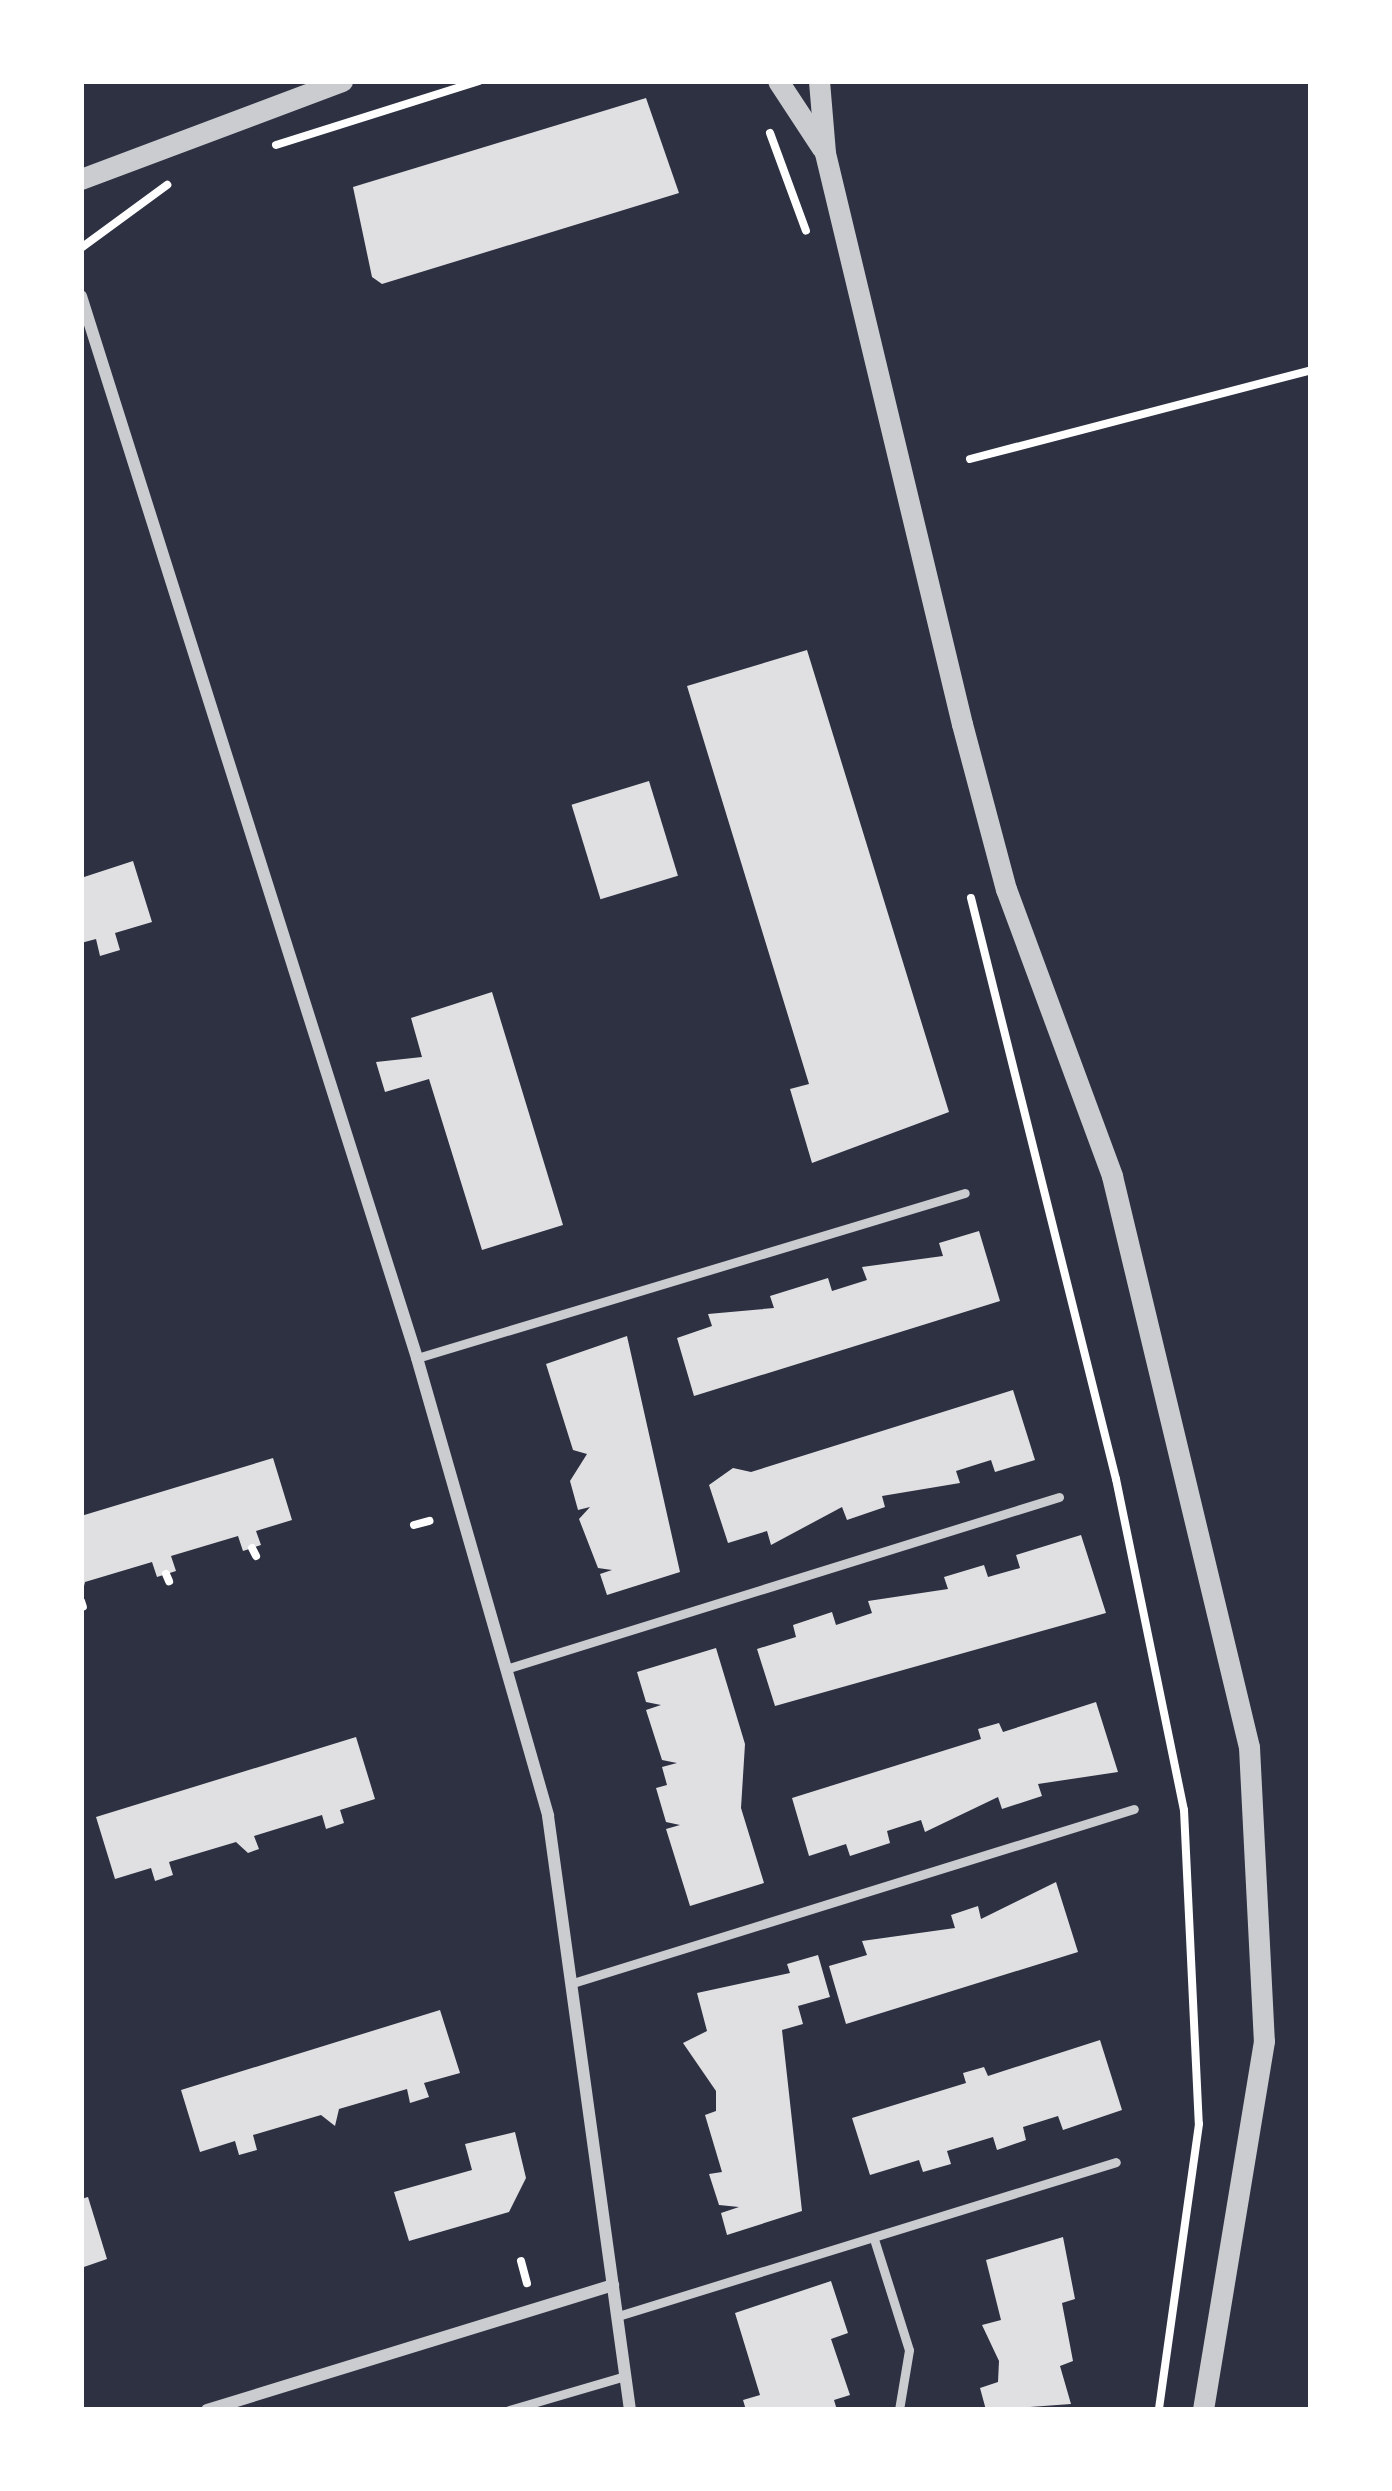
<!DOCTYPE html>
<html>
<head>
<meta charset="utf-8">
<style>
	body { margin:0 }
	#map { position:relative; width:1392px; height:2491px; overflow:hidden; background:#2d3142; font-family:Rubik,sans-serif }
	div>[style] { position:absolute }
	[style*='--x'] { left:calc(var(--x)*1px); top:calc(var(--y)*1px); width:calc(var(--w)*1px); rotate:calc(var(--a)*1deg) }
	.building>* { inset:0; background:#e0e0e3; transform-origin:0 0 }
	.path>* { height:8px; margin:-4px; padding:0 4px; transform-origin:4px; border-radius:4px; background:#fff }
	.service>* { height:9px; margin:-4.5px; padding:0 4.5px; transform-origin:4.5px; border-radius:4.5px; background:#caccd0 }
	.minor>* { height:12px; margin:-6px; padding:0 6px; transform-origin:6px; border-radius:6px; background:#caccd0 }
	.tertiary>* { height:21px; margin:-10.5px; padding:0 10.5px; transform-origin:10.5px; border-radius:10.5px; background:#caccd0 }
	span { translate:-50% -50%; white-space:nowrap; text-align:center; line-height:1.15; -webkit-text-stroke:9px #fff; paint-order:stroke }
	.frame { position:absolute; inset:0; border:84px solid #fff; pointer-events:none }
</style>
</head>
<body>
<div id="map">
	<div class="building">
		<i style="clip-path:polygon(646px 98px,679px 193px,382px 284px,372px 277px,353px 187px)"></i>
		<i style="clip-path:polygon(807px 650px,949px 1112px,812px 1163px,790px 1089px,809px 1084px,687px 686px)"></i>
		<i style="left:649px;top:781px;width:99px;height:81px;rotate:73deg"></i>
		<i style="clip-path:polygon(133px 861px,152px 922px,115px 933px,120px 950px,100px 956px,96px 939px,81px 943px,81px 878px)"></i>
		<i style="clip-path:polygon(492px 992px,563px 1225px,482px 1250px,429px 1079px,385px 1092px,376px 1062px,422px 1057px,411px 1018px)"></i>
		<i style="clip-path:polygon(979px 1231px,1000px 1301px,694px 1396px,677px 1338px,712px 1326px,708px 1314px,774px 1308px,770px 1296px,828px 1278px,832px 1291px,867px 1280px,862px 1267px,943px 1256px,939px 1243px)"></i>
		<i style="clip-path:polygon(627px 1336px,680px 1572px,607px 1595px,600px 1574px,612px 1570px,598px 1568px,579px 1519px,590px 1507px,578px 1510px,570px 1481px,587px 1454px,573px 1450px,546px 1364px)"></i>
		<i style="clip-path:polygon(1013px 1390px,1035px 1460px,995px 1472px,991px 1460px,956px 1471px,960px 1483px,882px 1496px,885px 1507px,847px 1520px,842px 1507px,771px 1545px,767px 1531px,728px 1543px,709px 1485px,733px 1468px,751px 1472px)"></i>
		<i style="clip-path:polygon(273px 1458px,292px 1520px,256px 1531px,261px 1545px,243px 1551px,238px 1536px,171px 1556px,176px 1571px,157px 1577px,152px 1562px,85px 1582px,81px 1598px,81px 1516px)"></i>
		<i style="clip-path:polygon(1081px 1535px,1106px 1613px,775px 1706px,757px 1649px,796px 1637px,793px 1625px,832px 1612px,836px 1625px,872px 1613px,868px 1601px,948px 1589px,944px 1577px,984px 1565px,988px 1577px,1020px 1568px,1016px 1555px)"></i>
		<i style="clip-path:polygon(716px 1648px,745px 1744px,741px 1808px,764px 1883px,690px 1906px,666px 1829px,680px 1825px,666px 1822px,656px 1788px,667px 1785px,662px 1767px,677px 1763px,662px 1760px,646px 1710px,661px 1705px,646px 1702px,637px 1672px)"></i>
		<i style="clip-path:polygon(1096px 1702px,1118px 1772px,1038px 1784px,1042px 1796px,1002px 1809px,998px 1797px,925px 1832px,921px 1820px,887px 1831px,890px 1843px,850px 1856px,846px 1844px,809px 1856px,792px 1798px,981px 1739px,978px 1729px,999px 1723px,1003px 1732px)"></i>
		<i style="clip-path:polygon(356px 1737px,375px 1799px,340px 1810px,344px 1823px,326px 1829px,322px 1815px,254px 1836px,259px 1849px,248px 1853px,236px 1842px,169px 1862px,173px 1875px,155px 1881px,151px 1868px,115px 1879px,96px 1817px)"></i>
		<i style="clip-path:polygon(1056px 1882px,1078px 1952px,846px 2024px,829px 1966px,867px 1955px,862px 1941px,955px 1928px,951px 1915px,978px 1906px,981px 1919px)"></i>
		<i style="clip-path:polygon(818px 1955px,830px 1997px,798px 2006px,803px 2024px,782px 2030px,802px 2211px,727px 2235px,721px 2213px,739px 2207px,719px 2205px,709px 2174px,722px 2172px,705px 2115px,716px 2111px,716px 2091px,683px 2043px,707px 2031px,697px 1993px,790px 1973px,787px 1964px)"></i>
		<i style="clip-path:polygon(440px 2010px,460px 2073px,424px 2083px,429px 2097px,410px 2103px,407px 2089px,339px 2109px,335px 2126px,321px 2115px,253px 2135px,257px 2150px,239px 2155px,235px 2141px,200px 2152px,181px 2090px)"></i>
		<i style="clip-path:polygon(1100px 2040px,1122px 2110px,1063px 2130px,1058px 2116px,1023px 2127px,1026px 2140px,997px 2150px,993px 2137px,947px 2151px,951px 2164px,923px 2172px,919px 2160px,870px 2175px,852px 2118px,966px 2083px,963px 2073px,984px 2067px,988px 2076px)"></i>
		<i style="clip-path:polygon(515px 2132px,526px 2178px,509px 2212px,409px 2241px,394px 2192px,472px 2170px,465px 2144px)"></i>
		<i style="clip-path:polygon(88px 2197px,107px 2259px,81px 2268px,81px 2199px)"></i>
		<i style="clip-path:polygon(1063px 2237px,1075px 2299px,1062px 2303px,1073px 2361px,1060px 2366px,1071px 2404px,986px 2410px,980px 2388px,998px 2382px,999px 2361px,982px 2325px,1001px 2320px,986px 2260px)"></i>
		<i style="clip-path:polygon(831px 2281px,848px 2333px,831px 2339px,850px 2395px,834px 2400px,837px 2410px,746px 2410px,743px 2400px,760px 2395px,735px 2313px)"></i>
	</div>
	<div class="path">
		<i style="--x:770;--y:133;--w:104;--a:69.8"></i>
		<i style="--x:276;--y:145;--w:213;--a:-17.5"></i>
		<i style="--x:81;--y:248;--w:107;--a:-36.2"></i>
		<i style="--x:970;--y:459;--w:352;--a:-14.6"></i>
		<i style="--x:971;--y:898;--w:599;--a:75.99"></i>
		<i style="--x:1116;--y:1479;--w:338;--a:78.4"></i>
		<i style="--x:1184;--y:1810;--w:314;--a:87.3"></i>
		<i style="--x:1199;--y:2124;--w:289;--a:98"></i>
		<i style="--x:414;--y:1525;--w:16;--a:-15"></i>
		<i style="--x:252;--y:1548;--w:9;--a:63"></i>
		<i style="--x:166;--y:1574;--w:8;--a:67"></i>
		<i style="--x:81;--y:1601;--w:6;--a:72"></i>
		<i style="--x:521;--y:2261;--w:23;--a:75"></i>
	</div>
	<div class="service">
		<i style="--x:417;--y:1358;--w:572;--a:-16.76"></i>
		<i style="--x:509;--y:1668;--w:576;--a:-17.27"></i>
		<i style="--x:576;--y:1982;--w:584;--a:-17.23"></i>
		<i style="--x:874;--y:2239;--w:116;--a:72.5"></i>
		<i style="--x:909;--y:2350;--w:61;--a:99.5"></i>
		<i style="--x:618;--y:2316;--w:521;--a:-17.18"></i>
		<i style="--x:509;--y:2410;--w:121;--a:-16.3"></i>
	</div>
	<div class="minor">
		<i style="--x:81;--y:296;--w:1114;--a:72.44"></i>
		<i style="--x:417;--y:1358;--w:476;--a:74"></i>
		<i style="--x:548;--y:1816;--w:600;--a:82.14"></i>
		<i style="--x:207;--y:2410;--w:425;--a:-17.1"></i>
	</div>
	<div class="tertiary">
		<i style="--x:778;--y:81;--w:80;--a:56.7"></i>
		<i style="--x:819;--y:81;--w:72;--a:85.2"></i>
		<i style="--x:825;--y:153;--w:587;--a:76.51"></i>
		<i style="--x:962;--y:724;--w:171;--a:75.1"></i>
		<i style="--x:1006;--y:889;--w:306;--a:69.7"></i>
		<i style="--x:1112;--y:1176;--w:587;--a:76.51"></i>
		<i style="--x:1249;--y:1747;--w:294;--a:87.1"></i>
		<i style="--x:1264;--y:2041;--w:374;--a:99.4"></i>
		<i style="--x:81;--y:179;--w:279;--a:-20.6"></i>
	</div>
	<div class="frame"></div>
</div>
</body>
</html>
